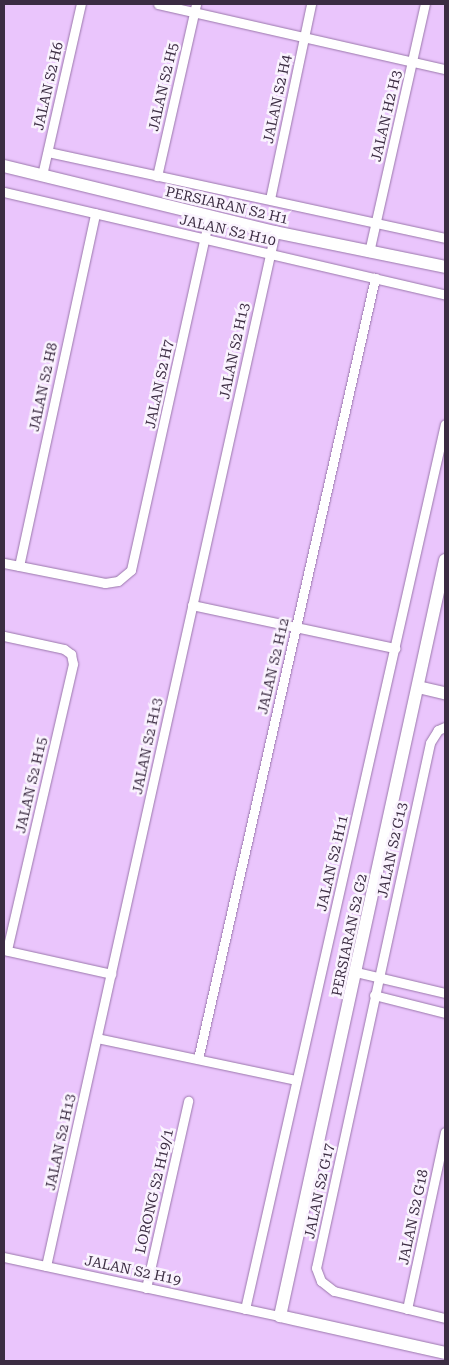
<!DOCTYPE html>
<html>
<head>
<meta charset="utf-8">
<style>
	body { margin:0 }
	#map { position:relative; width:449px; height:1365px; overflow:hidden; background:#eac5fc; font-family:"Roboto Serif",serif }
	div>[style] { position:absolute }
	[style*='--x'] { left:calc(var(--x)*1px); top:calc(var(--y)*1px); width:calc(var(--w)*1px); rotate:calc(var(--a)*1deg) }
	.roads { filter:drop-shadow(0 0 1px #9a77ab) drop-shadow(0 0 1px #9a77ab) }
	.street>* { height:9px; margin:-4.5px; padding:0 4.5px; transform-origin:4.5px; border-radius:4.5px; background:#fff }
	.secondary>* { height:12px; margin:-6px; padding:0 6px; transform-origin:6px; border-radius:6px; background:#fff }
	span { translate:-50% -50%; white-space:nowrap; text-align:center; line-height:1.15; -webkit-text-stroke:5px #faf3fe; paint-order:stroke }
	.street-label { font-size:14px; color:#3b2c42 }
	.frame { position:absolute; inset:0; border:5px solid #3b2c42; pointer-events:none }
</style>
</head>
<body>
<div id="map">
	<div class="roads">
		<div class="street">
			<i style="--x:158;--y:4;--w:294;--a:12.8"></i>
			<i style="--x:48;--y:152;--w:406;--a:12.2"></i>
			<i style="--x:42;--y:175;--w:175;--a:-77.2"></i>
			<i style="--x:157;--y:176;--w:176;--a:-77.2"></i>
			<i style="--x:4;--y:192;--w:453;--a:13.1"></i>
			<i style="--x:270;--y:199;--w:199;--a:-78.1"></i>
			<i style="--x:369;--y:252;--w:254;--a:-77.3"></i>
			<i style="--x:4;--y:563;--w:103;--a:11.2"></i>
			<i style="--x:105;--y:583;--w:13;--a:-9"></i>
			<i style="--x:118;--y:581;--w:17;--a:-40"></i>
			<i style="--x:131;--y:570;--w:362;--a:-77.5"></i>
			<i style="--x:19;--y:566;--w:361;--a:-77.8"></i>
			<i style="--x:192;--y:605;--w:208;--a:12"></i>
			<i style="--x:4;--y:636;--w:61;--a:12.2"></i>
			<i style="--x:64;--y:649;--w:9;--a:36"></i>
			<i style="--x:71;--y:654;--w:10;--a:79"></i>
			<i style="--x:73;--y:664;--w:294;--a:103"></i>
			<i style="--x:445;--y:727;--w:8;--a:157"></i>
			<i style="--x:438;--y:730;--w:15;--a:122"></i>
			<i style="--x:430;--y:743;--w:537;--a:102.25"></i>
			<i style="--x:316;--y:1268;--w:14;--a:69"></i>
			<i style="--x:321;--y:1281;--w:16;--a:38"></i>
			<i style="--x:334;--y:1291;--w:114;--a:13.7"></i>
			<i style="--x:4;--y:950;--w:110;--a:12.6"></i>
			<i style="--x:356;--y:972;--w:91;--a:13.3"></i>
			<i style="--x:374;--y:995;--w:73;--a:14.2"></i>
			<i style="--x:97;--y:1038;--w:203;--a:11.9"></i>
			<i style="--x:198;--y:1059;--w:801;--a:-77.23"></i>
			<i style="--x:4;--y:1257;--w:282;--a:12.1"></i>
			<i style="--x:46;--y:1266;--w:1059;--a:-77.51"></i>
			<i style="--x:146;--y:1288;--w:192;--a:-77.3"></i>
			<i style="--x:245;--y:1309;--w:907;--a:-77.27"></i>
			<i style="--x:407;--y:1309;--w:181;--a:-77.9"></i>
		</div>
		<div class="secondary">
			<i style="--x:4;--y:166;--w:279;--a:13.7"></i>
			<i style="--x:275;--y:232;--w:174;--a:11.6"></i>
			<i style="--x:445;--y:560;--w:774;--a:102.31"></i>
			<i style="--x:280;--y:1316;--w:169;--a:12.6"></i>
			<i style="--x:418;--y:687;--w:28;--a:13"></i>
		</div>
	</div>
	<div class="street-label">
		<span style="left:48px;top:86px;rotate:-77deg">JALAN S2 H6</span>
		<span style="left:163px;top:87px;rotate:-77deg">JALAN S2 H5</span>
		<span style="left:277px;top:99px;rotate:-78deg">JALAN S2 H4</span>
		<span style="left:386px;top:116px;rotate:-77deg">JALAN H2 H3</span>
		<span style="left:227px;top:205px;rotate:13deg">PERSIARAN S2 H1</span>
		<span style="left:228px;top:230px;rotate:13deg">JALAN S2 H10</span>
		<span style="left:234px;top:351px;rotate:-78deg">JALAN S2 H13</span>
		<span style="left:159px;top:384px;rotate:-78deg">JALAN S2 H7</span>
		<span style="left:43px;top:387px;rotate:-78deg">JALAN S2 H8</span>
		<span style="left:273px;top:666px;rotate:-77deg">JALAN S2 H12</span>
		<span style="left:147px;top:746px;rotate:-78deg">JALAN S2 H13</span>
		<span style="left:31px;top:785px;rotate:-77deg">JALAN S2 H15</span>
		<span style="left:392px;top:850px;rotate:-78deg">JALAN S2 G13</span>
		<span style="left:332px;top:863px;rotate:-77deg">JALAN S2 H11</span>
		<span style="left:349px;top:935px;rotate:-78deg">PERSIARAN S2 G2</span>
		<span style="left:60px;top:1142px;rotate:-78deg">JALAN S2 H13</span>
		<span style="left:154px;top:1191px;rotate:-77deg">LORONG S2 H19/1</span>
		<span style="left:319px;top:1191px;rotate:-78deg">JALAN S2 G17</span>
		<span style="left:413px;top:1217px;rotate:-78deg">JALAN S2 G18</span>
		<span style="left:133px;top:1270px;rotate:12deg">JALAN S2 H19</span>
	</div>
	<div class="frame"></div>
</div>
</body>
</html>
